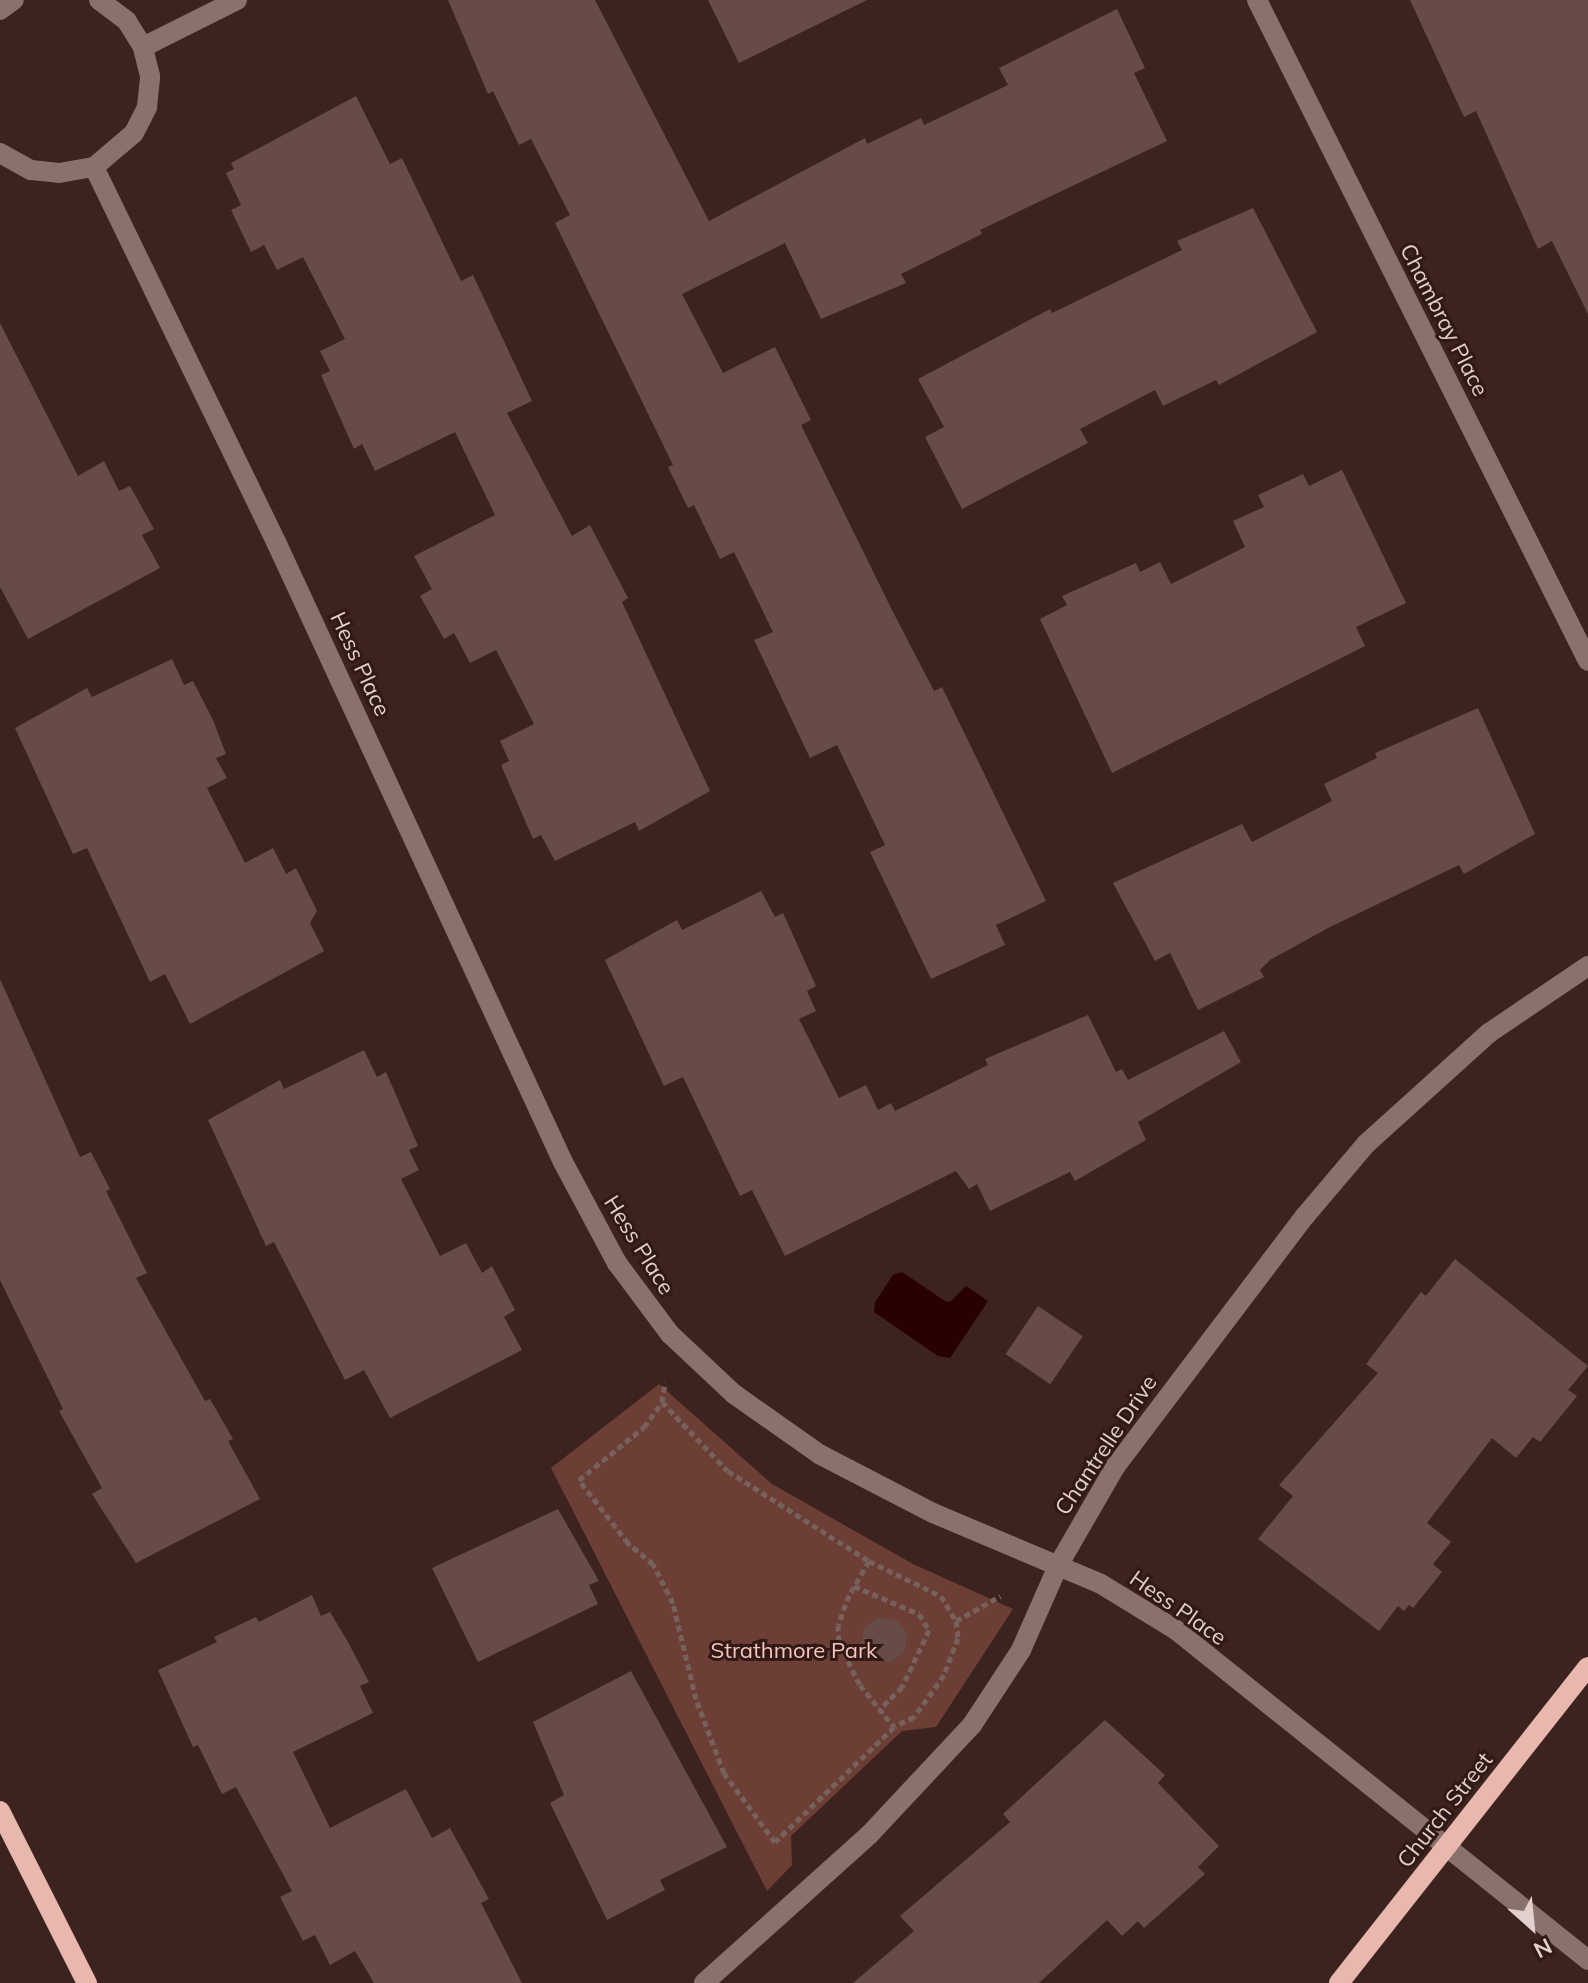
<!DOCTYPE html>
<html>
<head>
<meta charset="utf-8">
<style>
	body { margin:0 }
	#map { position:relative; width:1588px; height:1983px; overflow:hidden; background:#3c231f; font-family:Mulish,sans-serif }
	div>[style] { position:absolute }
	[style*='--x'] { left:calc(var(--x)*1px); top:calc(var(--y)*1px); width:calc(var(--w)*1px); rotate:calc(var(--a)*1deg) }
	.green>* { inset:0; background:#6c3e36 }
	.water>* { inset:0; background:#280100 }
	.building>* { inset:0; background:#674b46; transform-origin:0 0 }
	.path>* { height:5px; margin-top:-2.5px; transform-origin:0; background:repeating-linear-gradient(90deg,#77615d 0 6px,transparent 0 10px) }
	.minor>* { height:20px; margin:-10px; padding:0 10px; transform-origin:10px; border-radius:10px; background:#89716c }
	.major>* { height:20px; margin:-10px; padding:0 10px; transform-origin:10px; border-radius:10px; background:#e8b7ae }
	span { translate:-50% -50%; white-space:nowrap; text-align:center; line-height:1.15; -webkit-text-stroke:6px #311915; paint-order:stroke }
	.street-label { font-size:22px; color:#e1d0cc }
	.park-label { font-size:22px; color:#f8c5bc }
	.north { position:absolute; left:1492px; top:1887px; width:80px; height:80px; -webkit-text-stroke:6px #311915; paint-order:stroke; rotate:153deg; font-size:22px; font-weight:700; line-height:32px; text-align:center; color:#e1d0cc }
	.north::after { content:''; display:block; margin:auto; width:28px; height:36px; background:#e1d0cc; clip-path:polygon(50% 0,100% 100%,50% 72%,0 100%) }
</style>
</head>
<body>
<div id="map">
	<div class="green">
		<i style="clip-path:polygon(659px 1384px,772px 1484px,913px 1564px,1013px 1609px,936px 1727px,902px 1731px,791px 1836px,792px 1865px,767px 1891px,551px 1468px)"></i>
	</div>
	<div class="water">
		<i style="clip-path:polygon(902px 1272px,945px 1301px,950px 1302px,966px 1286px,988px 1301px,950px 1358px,938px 1356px,874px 1312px,875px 1302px,893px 1275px)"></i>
	</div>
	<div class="building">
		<i style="clip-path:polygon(448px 0,595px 0,709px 221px,865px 138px,867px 144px,921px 118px,924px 125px,1008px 85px,999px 68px,1117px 9px,1145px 68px,1134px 73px,1167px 141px,980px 230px,982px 234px,901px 274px,906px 283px,821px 319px,785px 243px,682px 294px,723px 373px,775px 347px,811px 420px,801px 425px,892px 610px,934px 691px,942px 687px,1046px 901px,996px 925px,1005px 945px,931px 979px,870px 852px,885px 845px,837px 745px,810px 758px,754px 640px,773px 632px,734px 552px,720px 559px,694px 505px,688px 508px,668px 467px,673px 465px,555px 223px,570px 215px,531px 139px,519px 145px,493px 91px,488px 94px)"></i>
		<i style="clip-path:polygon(708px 0,867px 0,739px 63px)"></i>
		<i style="clip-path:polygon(1410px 0,1588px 0,1588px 314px,1552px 241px,1538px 249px,1476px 111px,1464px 117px)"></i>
		<i style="clip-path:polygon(356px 96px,390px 164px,402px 158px,461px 281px,473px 275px,532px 401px,507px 413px,572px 536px,590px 525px,628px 598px,622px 602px,710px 791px,639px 831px,635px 822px,555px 861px,541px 835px,533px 839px,501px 765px,509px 761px,500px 741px,534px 724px,496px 650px,470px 663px,454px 633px,444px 639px,420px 596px,432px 589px,414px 556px,495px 515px,455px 432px,375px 471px,362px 444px,354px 449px,321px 375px,330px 371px,320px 351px,345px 339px,303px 257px,277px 270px,264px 245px,251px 252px,231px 210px,241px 205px,226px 173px,234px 169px,231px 163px)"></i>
		<i style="clip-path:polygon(1253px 208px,1317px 332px,1219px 385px,1216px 380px,1163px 406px,1155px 390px,1080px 429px,1088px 443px,962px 509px,925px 437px,944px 427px,918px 379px,1050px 309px,1052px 313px,1182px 250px,1177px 241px)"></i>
		<i style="clip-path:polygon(0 323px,78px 476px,104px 461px,119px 491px,130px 486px,154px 529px,142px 535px,160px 568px,28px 639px,0 587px)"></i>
		<i style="clip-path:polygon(1342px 470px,1406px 603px,1356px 627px,1365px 646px,1112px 773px,1040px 619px,1067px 605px,1062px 596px,1136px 563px,1140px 572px,1160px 562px,1171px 584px,1245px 547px,1233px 521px,1264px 507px,1258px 495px,1303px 474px,1309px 486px)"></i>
		<i style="clip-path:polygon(172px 659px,184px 685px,193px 681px,213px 720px,226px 754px,216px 758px,227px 778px,207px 788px,245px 863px,273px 848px,286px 874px,296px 868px,317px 911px,310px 923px,324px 951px,190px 1024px,165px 974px,150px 982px,87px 848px,73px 854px,15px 728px,87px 688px,92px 697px)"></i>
		<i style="clip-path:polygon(1478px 708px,1535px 834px,1464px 874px,1459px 865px,1328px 928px,1270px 960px,1260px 970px,1264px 977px,1198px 1010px,1170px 953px,1155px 961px,1113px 883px,1242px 824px,1252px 842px,1332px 801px,1324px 784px,1377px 758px,1375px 753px)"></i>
		<i style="clip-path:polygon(761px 891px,775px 917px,783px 913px,816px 986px,807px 991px,816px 1011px,799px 1019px,839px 1098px,866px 1085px,878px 1110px,891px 1103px,895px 1111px,988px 1065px,985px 1059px,1088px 1015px,1116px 1072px,1122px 1069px,1128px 1080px,1224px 1031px,1241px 1062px,1138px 1122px,1146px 1140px,1075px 1181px,1070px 1172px,990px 1211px,977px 1184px,969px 1189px,956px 1171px,785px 1256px,752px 1190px,740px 1196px,683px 1077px,664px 1086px,605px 960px,677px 920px,682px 930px)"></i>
		<i style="clip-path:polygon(0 979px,80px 1157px,91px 1152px,110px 1189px,106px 1191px,147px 1273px,136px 1278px,205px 1401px,210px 1399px,233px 1439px,228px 1441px,260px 1499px,136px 1563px,92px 1494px,102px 1488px,59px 1411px,63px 1409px,0 1280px)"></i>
		<i style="clip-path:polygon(364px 1050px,377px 1077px,386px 1072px,418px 1146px,409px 1150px,419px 1170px,401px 1179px,440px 1256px,466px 1243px,482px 1273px,492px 1266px,515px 1310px,504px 1317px,522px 1350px,390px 1418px,364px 1370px,345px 1380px,274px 1242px,266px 1246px,208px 1120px,280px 1080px,284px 1089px)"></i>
		<i style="clip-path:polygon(1455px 1259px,1588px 1366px,1568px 1390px,1577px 1396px,1540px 1442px,1533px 1437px,1516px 1458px,1492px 1438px,1427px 1523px,1451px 1542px,1433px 1564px,1442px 1572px,1413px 1608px,1409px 1605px,1404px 1611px,1398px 1606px,1379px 1631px,1258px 1539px,1293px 1496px,1279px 1485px,1378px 1373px,1366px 1364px,1421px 1292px,1426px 1296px)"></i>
		<i style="left:1038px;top:1306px;width:54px;height:58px;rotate:34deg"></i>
		<i style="clip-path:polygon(558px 1509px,599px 1581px,589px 1585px,598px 1604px,478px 1662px,432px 1568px)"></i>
		<i style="clip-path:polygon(312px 1595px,321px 1616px,330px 1612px,348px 1642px,369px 1682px,360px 1686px,373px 1713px,293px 1752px,330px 1828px,406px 1789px,432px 1838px,450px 1828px,489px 1899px,481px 1903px,522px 1983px,374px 1983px,355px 1951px,330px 1965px,315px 1935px,303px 1941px,280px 1897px,292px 1891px,236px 1787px,222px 1794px,198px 1745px,193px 1747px,158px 1670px,217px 1642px,214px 1637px,256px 1617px,259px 1622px)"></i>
		<i style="clip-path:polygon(878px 1617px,896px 1620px,907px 1633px,905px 1651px,890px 1663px,859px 1656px,864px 1628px)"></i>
		<i style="clip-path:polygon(631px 1671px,727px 1847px,660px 1880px,665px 1890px,607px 1920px,550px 1803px,564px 1795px,533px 1722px)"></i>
		<i style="clip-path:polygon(1105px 1720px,1165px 1775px,1158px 1783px,1219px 1846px,1198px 1867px,1205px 1874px,1144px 1928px,1138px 1921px,1122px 1936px,1107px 1920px,1039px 1983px,853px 1983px,914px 1931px,900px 1916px,1010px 1822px,1003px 1814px)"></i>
	</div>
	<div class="path">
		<i style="--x:662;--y:1402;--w:95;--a:46.3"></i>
		<i style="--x:728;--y:1471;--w:167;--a:32.6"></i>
		<i style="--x:869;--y:1561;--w:39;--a:120"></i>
		<i style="--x:849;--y:1595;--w:32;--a:110"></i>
		<i style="--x:838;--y:1625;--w:18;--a:87"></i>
		<i style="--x:839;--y:1643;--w:47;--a:63.4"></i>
		<i style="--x:860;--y:1685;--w:54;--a:51"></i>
		<i style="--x:894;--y:1727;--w:165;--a:136"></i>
		<i style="--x:775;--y:1842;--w:86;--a:-126.5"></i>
		<i style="--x:724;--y:1773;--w:79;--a:-110.7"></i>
		<i style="--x:696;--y:1699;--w:99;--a:-103.5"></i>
		<i style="--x:673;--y:1603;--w:44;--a:-117.1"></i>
		<i style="--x:653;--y:1564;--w:33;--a:-140"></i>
		<i style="--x:628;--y:1543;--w:80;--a:-127.9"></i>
		<i style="--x:579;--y:1480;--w:84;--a:-39.2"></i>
		<i style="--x:644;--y:1427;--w:31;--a:-54"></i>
		<i style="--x:662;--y:1402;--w:20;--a:-81"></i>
		<i style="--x:869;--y:1561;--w:80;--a:25.9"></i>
		<i style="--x:941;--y:1596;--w:29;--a:59"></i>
		<i style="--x:956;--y:1621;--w:17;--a:83"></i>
		<i style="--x:958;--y:1638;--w:40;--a:111"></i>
		<i style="--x:944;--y:1675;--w:52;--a:125.5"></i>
		<i style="--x:914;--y:1717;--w:21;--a:155"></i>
		<i style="--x:854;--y:1586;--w:71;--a:23.3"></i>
		<i style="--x:919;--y:1614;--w:19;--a:58"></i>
		<i style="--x:929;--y:1630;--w:63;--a:115.3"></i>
		<i style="--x:902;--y:1687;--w:31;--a:135"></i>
		<i style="--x:956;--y:1621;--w:51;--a:-29.6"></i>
	</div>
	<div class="minor">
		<i style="--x:1257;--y:0;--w:739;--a:63.4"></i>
		<i style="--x:0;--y:10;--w:17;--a:-36"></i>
		<i style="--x:143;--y:47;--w:105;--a:-26.6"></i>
		<i style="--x:0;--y:153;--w:35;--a:29"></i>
		<i style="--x:31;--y:170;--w:28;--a:6"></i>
		<i style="--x:59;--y:173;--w:36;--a:-10"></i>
		<i style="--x:94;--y:167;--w:52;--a:-40.4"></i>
		<i style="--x:134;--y:133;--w:29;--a:-63"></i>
		<i style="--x:147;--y:107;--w:31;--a:-84"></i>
		<i style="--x:150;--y:76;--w:30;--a:-104"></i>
		<i style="--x:143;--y:47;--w:31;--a:-122"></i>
		<i style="--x:127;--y:21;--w:35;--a:-143"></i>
		<i style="--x:94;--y:167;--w:419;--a:64.1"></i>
		<i style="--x:277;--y:544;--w:681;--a:65.17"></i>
		<i style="--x:563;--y:1162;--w:115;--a:61.9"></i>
		<i style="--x:617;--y:1263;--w:89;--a:53.3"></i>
		<i style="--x:670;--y:1334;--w:88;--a:43.2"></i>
		<i style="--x:734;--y:1394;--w:104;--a:35.2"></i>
		<i style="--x:819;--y:1454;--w:128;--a:27.4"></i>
		<i style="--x:933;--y:1513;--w:182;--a:22.9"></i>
		<i style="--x:1101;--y:1584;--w:88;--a:31.5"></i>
		<i style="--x:1176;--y:1630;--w:528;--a:38.69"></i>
		<i style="--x:704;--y:1983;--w:222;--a:-41.9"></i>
		<i style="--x:869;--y:1835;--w:151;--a:-46.9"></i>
		<i style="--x:972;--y:1725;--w:90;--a:-56.8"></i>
		<i style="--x:1021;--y:1650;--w:94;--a:-66.2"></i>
		<i style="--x:1059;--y:1564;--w:112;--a:-60"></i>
		<i style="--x:1115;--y:1467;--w:315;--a:-52.9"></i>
		<i style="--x:1305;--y:1216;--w:94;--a:-49.7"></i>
		<i style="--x:1366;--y:1144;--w:166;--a:-42.1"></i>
		<i style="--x:1489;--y:1033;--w:120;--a:-34.1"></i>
	</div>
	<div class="major">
		<i style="--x:0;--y:1811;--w:193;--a:63.2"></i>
		<i style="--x:1339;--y:1983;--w:402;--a:-51.8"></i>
	</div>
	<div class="street-label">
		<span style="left:1444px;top:320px;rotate:63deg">Chambray Place</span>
		<span style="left:360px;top:664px;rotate:65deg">Hess Place</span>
		<span style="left:639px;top:1245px;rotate:58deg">Hess Place</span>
		<span style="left:1106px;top:1445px;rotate:-56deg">Chantrelle Drive</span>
		<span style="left:1178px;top:1608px;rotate:35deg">Hess Place</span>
		<span style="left:1445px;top:1810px;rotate:-52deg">Church Street</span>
	</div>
	<div class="park-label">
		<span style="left:794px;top:1651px">Strathmore Park</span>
	</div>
	<div class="north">N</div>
</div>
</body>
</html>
